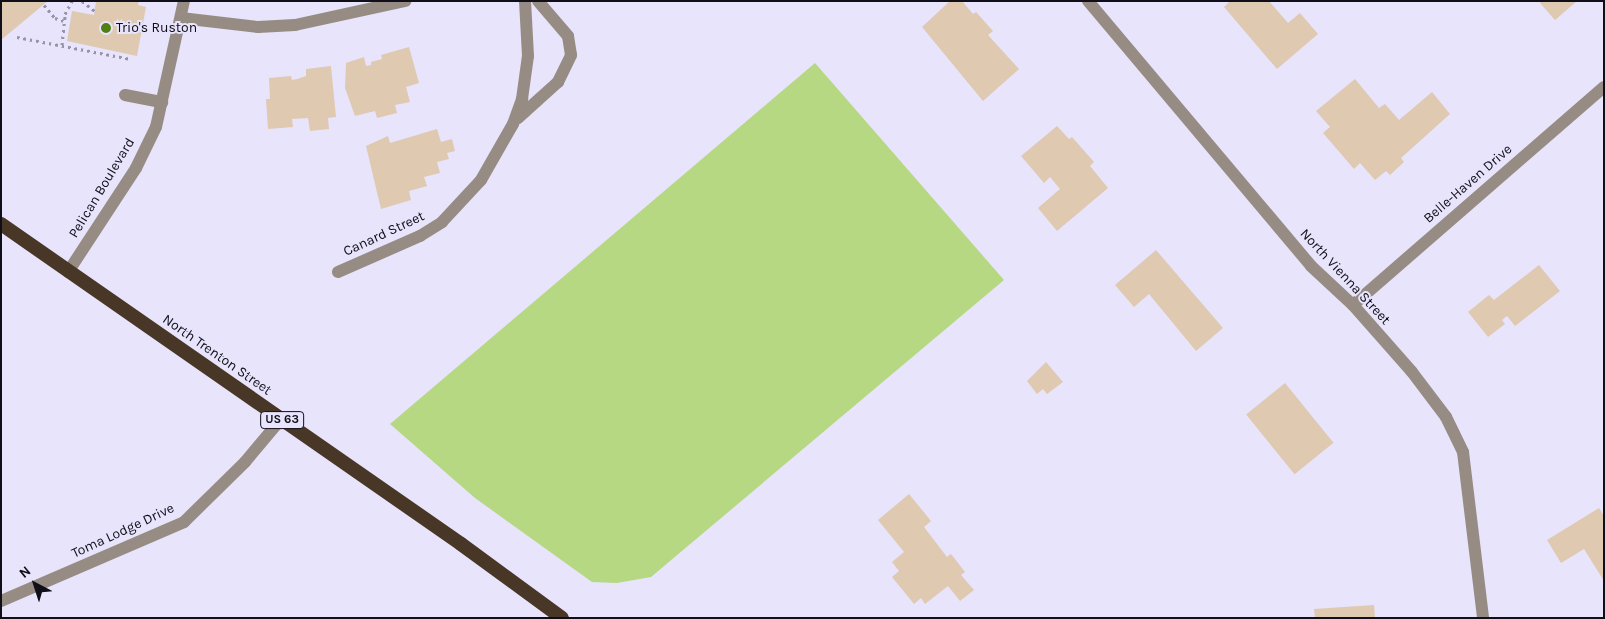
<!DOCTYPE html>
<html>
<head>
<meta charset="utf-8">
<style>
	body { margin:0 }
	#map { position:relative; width:1605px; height:619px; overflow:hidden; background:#e7e4fb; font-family:Karla,sans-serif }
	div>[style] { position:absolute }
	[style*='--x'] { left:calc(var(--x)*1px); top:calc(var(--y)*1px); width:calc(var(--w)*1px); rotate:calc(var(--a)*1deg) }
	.green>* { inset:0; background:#b6d882 }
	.building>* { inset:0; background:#dfc9b1; transform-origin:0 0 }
	.path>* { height:3px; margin-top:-1.5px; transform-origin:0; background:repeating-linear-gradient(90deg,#9794a6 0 2.5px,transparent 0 6.5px) }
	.service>* { height:12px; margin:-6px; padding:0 6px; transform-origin:6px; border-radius:6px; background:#968c83 }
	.minor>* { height:12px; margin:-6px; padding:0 6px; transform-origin:6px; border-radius:6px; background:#968c83 }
	.trunk>* { height:14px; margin:-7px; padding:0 7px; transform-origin:7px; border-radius:7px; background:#483626 }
	.dots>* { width:14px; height:14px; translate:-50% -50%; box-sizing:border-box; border:2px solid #e7e4fb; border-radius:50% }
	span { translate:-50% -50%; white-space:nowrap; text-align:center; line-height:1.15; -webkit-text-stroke:4px #e7e4fb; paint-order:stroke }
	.shield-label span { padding:1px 4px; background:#e7e4fb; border:1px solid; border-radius:4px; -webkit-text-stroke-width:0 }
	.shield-label { font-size:12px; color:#100e18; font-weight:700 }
	.poi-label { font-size:14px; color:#100e18 }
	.left { translate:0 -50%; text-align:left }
	.street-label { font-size:14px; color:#100e18 }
	.frame { position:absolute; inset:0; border:2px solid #100e18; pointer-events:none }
	.north { position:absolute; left:10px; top:559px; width:50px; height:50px; -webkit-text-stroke:4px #e7e4fb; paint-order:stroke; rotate:320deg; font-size:14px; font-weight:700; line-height:20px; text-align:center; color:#100e18 }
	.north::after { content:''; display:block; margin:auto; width:18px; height:22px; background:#100e18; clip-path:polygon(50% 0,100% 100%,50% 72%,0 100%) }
</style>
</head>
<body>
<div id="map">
	<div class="green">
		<i style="clip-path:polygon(815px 63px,1004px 280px,651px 577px,617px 583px,592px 582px,475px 498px,390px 424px)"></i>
	</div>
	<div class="building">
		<i style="clip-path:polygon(1px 1px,48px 1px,1px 40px)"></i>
		<i style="clip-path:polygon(96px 1px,139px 1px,138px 5px,146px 7px,137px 56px,67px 41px,72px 11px,94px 15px)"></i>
		<i style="clip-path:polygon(950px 1px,962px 1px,973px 14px,976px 12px,993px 31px,988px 35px,1019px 69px,983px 101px,922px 27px)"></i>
		<i style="clip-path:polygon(1230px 1px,1269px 1px,1288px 23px,1300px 13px,1318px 34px,1277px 69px,1224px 7px)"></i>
		<i style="clip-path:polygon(1542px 1px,1577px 1px,1555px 20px,1540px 3px)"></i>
		<i style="clip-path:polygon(409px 47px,419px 83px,406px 87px,410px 102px,395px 105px,397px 113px,377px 118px,375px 111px,355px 116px,345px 88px,346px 63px,364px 57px,366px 66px,371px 65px,371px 62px,382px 59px,381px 55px)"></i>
		<i style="clip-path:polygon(331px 66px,336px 117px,328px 118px,329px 129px,310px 131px,308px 118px,292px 119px,293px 127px,268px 129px,266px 99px,270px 99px,269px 78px,291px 76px,292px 80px,297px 79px,306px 76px,306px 69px)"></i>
		<i style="clip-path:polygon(1355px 79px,1379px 108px,1385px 104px,1399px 120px,1432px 92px,1450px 114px,1401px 158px,1404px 162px,1390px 175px,1386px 171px,1375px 180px,1360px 163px,1354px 169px,1323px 133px,1330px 127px,1316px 111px)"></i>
		<i style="clip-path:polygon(1057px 126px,1069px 139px,1072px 137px,1094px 162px,1090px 166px,1108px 188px,1057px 231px,1038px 208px,1060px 189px,1050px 177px,1044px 183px,1021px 156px)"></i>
		<i style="clip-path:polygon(437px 129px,441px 142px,452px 139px,455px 151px,447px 153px,449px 159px,437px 162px,440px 173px,424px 177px,427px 186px,409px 191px,411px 200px,381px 209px,366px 146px,388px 136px,390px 143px)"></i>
		<i style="clip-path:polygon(1156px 250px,1223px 328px,1196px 351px,1149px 294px,1134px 307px,1115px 285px)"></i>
		<i style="clip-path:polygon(1539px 265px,1560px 291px,1515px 326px,1507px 316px,1502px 320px,1505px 324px,1488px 337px,1468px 312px,1489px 295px,1494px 300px)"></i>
		<i style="clip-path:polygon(1046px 362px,1063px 382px,1047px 394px,1043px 389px,1037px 394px,1027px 381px)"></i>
		<i style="left:1285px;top:383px;width:77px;height:50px;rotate:51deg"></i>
		<i style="clip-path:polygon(909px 494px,931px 521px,924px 527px,947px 557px,951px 554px,965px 572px,961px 575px,974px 590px,960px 601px,948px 586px,925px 604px,921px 598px,914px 604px,892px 577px,899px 571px,892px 562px,904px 552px,878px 520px)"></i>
		<i style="clip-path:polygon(1599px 508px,1604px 516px,1604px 581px,1584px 549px,1561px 563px,1547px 540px)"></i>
		<i style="clip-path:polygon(1374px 605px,1375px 618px,1315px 618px,1314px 609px)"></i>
	</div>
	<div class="path">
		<i style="--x:82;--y:1;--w:16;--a:38"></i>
		<i style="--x:44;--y:5;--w:17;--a:50"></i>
		<i style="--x:55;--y:18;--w:9;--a:18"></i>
		<i style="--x:17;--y:37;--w:116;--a:10.9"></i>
		<i style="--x:62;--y:45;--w:31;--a:-84"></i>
		<i style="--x:65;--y:14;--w:15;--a:-62"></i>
	</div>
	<div class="service">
		<i style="--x:125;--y:95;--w:38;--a:11"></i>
	</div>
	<div class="minor">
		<i style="--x:1088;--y:1;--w:346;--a:49.9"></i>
		<i style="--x:1311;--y:266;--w:57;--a:42.9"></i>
		<i style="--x:1353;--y:305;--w:89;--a:48.6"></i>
		<i style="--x:1412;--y:372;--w:56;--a:52.9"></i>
		<i style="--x:1446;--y:417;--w:39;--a:64"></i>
		<i style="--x:1463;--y:452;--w:167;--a:83.1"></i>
		<i style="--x:181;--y:18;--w:78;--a:6.7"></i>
		<i style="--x:258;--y:27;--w:37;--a:-3"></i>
		<i style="--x:295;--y:25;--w:113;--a:-12.3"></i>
		<i style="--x:518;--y:118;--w:54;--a:-42"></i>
		<i style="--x:558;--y:82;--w:30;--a:-64"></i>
		<i style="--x:571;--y:55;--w:19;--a:-99"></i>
		<i style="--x:568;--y:36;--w:46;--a:-130.6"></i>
		<i style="--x:68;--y:272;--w:124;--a:-56.8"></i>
		<i style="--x:136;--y:168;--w:46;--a:-64"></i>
		<i style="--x:156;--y:127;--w:129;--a:-77.5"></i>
		<i style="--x:338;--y:272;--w:90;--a:-23.7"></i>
		<i style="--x:420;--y:236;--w:26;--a:-32"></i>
		<i style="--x:442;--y:222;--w:57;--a:-47.1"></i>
		<i style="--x:481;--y:180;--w:64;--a:-60.3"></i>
		<i style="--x:513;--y:124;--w:27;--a:-70"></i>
		<i style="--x:522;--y:99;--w:43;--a:-82.1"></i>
		<i style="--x:528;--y:56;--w:55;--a:-93.1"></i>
		<i style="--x:1353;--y:305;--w:332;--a:-41"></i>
		<i style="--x:1;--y:601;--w:199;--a:-23.3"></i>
		<i style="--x:184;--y:522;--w:86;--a:-44.5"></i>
		<i style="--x:245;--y:462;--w:56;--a:-50.1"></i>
	</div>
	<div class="trunk">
		<i style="--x:1;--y:224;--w:560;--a:34.82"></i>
		<i style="--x:461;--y:544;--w:125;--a:36.2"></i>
	</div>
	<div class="dots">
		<i style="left:106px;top:28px;background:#4e8013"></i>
	</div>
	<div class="shield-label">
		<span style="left:282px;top:420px">US 63</span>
	</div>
	<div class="poi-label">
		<span class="left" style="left:116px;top:28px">Trio's Ruston</span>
	</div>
	<div class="street-label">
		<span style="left:1468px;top:184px;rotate:-41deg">Belle-Haven Drive</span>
		<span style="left:102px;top:188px;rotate:-59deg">Pelican Boulevard</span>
		<span style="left:384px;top:234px;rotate:-25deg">Canard Street</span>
		<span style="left:1345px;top:277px;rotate:47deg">North Vienna Street</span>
		<span style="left:217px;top:355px;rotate:35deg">North Trenton Street</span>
		<span style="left:123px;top:531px;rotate:-25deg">Toma Lodge Drive</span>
	</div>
	<div class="frame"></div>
	<div class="north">N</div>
</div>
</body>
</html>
